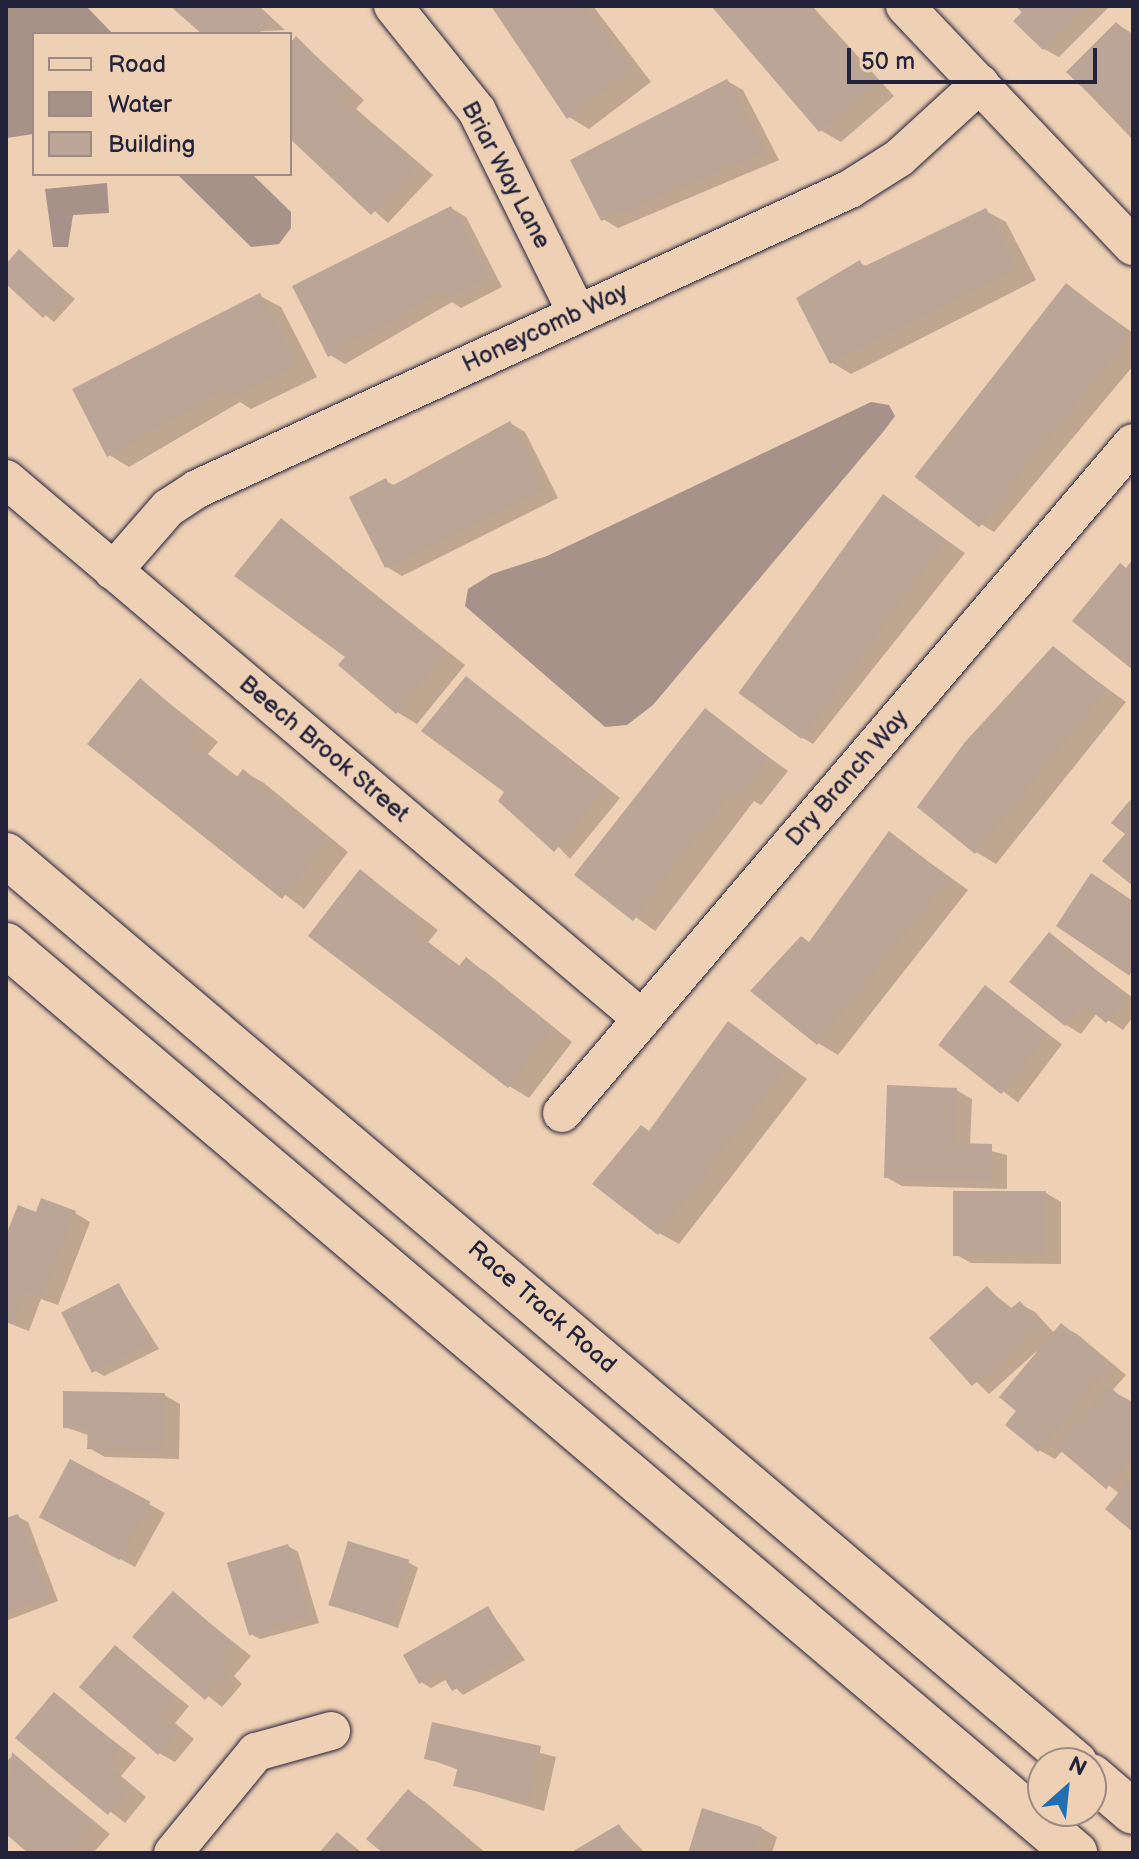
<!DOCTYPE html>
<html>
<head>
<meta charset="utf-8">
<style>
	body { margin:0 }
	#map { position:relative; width:1139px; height:1859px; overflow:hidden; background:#eed0b4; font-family:"Balsamiq Sans",sans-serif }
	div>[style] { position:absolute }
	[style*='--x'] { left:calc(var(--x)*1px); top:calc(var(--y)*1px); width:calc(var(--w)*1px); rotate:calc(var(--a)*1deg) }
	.water>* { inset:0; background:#a69289 }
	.shadow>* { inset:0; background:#0003; transform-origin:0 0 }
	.building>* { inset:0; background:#bba596; transform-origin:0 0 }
	.roads { filter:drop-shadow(0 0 2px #22223b) drop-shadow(0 0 2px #22223b) }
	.street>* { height:38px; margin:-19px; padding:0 19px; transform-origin:19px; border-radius:19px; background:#eed0b4 }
	.primary>* { height:44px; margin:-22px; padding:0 22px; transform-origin:22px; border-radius:22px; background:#eed0b4 }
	span { translate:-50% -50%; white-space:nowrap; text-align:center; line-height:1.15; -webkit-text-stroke:6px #eed0b4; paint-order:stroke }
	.street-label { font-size:24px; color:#22223b }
	.frame { position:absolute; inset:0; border:8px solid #22223b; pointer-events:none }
	.legend { position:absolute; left:32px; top:32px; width:260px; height:144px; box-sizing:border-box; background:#eed0b4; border:2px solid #9c8a84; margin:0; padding:10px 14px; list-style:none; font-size:24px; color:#22223b }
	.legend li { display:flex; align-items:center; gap:16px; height:40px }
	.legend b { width:40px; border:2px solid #9c8a84 }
	.north { position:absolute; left:1027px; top:1747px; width:80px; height:80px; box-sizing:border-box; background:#eed0b4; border:2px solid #9c8a84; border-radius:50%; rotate:27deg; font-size:22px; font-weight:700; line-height:32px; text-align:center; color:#22223b }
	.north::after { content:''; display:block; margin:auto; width:28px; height:36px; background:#1f6fb2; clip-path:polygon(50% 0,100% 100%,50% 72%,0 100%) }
	.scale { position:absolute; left:847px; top:48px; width:250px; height:36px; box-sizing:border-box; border:4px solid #22223b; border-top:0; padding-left:10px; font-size:24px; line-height:28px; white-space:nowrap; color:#22223b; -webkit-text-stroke:6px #eed0b4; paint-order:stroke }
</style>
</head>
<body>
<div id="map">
	<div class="water">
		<i style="clip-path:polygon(6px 6px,86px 6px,113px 34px,34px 34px,34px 134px,6px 138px)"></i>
		<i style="clip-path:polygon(177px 174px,252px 174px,291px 212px,291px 228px,279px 244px,251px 247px)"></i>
		<i style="clip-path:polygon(107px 183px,109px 213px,73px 215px,68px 247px,53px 247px,45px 189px)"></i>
		<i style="clip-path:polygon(871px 402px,889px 405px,895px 416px,883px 432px,653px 705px,627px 725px,605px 727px,465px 606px,468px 589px,492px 574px,547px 556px)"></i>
	</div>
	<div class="shadow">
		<i style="clip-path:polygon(173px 6px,259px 6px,285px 30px,205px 34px)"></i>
		<i style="clip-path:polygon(494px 6px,593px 6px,651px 82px,589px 129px,569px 117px)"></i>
		<i style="clip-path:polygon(713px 6px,812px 6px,894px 96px,841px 142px,820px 130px)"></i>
		<i style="clip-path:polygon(1018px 6px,1110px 6px,1059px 57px,1044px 49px)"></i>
		<i style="clip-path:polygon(1117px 24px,1133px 34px,1133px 140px,1069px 73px)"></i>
		<i style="clip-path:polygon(297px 39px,364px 100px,356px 109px,433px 175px,388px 223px,290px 136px,290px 46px)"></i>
		<i style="clip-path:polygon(727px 81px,743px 90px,779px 160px,618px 228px,603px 219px)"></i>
		<i style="clip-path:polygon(451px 208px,466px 217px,502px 287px,461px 308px,452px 302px,345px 364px,330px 355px)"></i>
		<i style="clip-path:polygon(986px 211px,1006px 222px,1036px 280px,851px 374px,831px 362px,860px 263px,868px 267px)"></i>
		<i style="clip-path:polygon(19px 252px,75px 299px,54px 322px,6px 282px,6px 267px)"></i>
		<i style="clip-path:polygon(1066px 285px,1133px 333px,1133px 366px,994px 532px,974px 520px)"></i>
		<i style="clip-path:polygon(260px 296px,281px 307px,317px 377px,251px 409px,240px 402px,129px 467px,109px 455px)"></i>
		<i style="clip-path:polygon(510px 423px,525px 432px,558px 498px,402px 576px,387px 567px,386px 481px,395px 486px)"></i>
		<i style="clip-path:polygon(884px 496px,965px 553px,813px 744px,793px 732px)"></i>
		<i style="clip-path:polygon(282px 521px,465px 665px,417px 724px,397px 712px)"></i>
		<i style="clip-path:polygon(1053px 649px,1126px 702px,996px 864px,976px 852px)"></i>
		<i style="clip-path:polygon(466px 678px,620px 798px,570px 859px,507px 792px)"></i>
		<i style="clip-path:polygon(140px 680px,218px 742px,208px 754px,239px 778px,244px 772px,264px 783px,348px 852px,304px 909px,89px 744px)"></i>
		<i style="clip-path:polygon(705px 711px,788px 771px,761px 805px,754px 801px,655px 931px,577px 875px)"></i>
		<i style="clip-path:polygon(890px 834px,968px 890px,838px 1055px,818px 1043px,811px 944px)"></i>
		<i style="clip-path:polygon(360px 871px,438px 930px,428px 942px,461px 967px,466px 960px,486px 972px,572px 1042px,529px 1098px,509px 1086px)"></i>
		<i style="clip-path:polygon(1107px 884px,1133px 902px,1133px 975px,1058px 925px)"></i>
		<i style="clip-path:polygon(1050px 935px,1133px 998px,1133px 1017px,1123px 1030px,1097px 1013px,1081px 1034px,1066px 1025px)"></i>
		<i style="left:986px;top:987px;width:95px;height:73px;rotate:37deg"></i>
		<i style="clip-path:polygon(729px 1023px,807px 1079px,679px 1244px,659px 1233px)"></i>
		<i style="clip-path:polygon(956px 1090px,972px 1099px,970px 1146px,1007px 1155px,1007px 1189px,902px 1186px,886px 1177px)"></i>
		<i style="clip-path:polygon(1046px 1193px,1061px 1202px,1061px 1264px,971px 1263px,955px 1254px)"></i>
		<i style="clip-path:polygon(75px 1213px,90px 1222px,58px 1305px,41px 1299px,29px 1331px,6px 1322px,6px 1241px,37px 1214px)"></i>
		<i style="clip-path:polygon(119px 1285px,159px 1349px,104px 1376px,94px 1370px)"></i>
		<i style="clip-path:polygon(987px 1289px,1013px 1309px,1020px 1304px,1035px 1312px,1055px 1334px,1062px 1326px,1077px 1334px,1126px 1375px,1112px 1391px,1133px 1402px,1133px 1530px,1120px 1494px,1063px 1450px,1055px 1459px,1039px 1450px,1019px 1411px,1037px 1351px,989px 1394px,932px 1338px)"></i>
		<i style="clip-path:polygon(164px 1395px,180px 1404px,179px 1459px,105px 1457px,89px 1448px,90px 1436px,65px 1427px)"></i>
		<i style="clip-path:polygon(71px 1461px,165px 1513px,135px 1567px,57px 1525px)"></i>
		<i style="clip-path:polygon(17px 1516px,28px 1522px,58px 1601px,8px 1620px,6px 1520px)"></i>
		<i style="clip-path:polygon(288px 1546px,298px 1552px,319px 1623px,260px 1639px,249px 1633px)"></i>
		<i style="clip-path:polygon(408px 1562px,418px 1568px,398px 1628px,330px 1604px)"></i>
		<i style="clip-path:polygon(173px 1594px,251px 1656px,234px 1676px,242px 1684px,222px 1707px,135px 1637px)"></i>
		<i style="clip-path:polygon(488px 1608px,525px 1660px,463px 1695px,447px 1679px,431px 1688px,421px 1682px)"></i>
		<i style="clip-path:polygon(115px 1648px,189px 1706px,175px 1723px,194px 1739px,175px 1762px,159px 1753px)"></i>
		<i style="clip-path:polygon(54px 1695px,136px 1758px,121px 1776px,146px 1797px,125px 1823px,18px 1738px)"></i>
		<i style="clip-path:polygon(433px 1725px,556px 1757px,544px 1811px,455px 1785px,459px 1770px,426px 1758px)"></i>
		<i style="clip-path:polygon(13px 1755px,110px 1834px,93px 1853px,31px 1853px,6px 1831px,6px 1762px)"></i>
		<i style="clip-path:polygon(409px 1792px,424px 1801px,486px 1853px,386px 1853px)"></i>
		<i style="clip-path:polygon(619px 1826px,645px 1853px,574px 1853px)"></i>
		<i style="clip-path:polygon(761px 1828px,777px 1837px,772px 1853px,690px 1853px)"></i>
	</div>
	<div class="building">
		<i style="clip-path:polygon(170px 6px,255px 6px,271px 20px,258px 34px,202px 34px)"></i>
		<i style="clip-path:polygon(491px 6px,583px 6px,632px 70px,567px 119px)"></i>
		<i style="clip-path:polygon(711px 6px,810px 6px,875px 84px,819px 132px)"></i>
		<i style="clip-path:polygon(1015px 6px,1087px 6px,1043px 50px,1013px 21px,1022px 12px)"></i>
		<i style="clip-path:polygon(1116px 22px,1133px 38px,1133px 135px,1066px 72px)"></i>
		<i style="clip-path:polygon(296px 36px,350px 90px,342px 99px,419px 165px,371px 215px,290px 139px,290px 43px)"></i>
		<i style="clip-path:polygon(727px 79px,765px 152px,601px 221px,570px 160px)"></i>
		<i style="clip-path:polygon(451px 206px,488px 278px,444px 300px,440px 292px,328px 357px,292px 286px)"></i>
		<i style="clip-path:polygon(986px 208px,1017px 268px,830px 364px,796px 298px,860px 260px,863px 267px)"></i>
		<i style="clip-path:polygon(19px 249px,66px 292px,43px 318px,6px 284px,6px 264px)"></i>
		<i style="left:1066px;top:283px;width:82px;height:246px;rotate:38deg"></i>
		<i style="clip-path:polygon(260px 293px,298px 365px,229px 398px,224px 389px,107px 457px,72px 389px)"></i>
		<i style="clip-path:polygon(510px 421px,544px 489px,385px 568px,349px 497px,386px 478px,390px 487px)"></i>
		<i style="left:883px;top:494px;width:78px;height:246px;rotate:36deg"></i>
		<i style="clip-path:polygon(281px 518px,446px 652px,396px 714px,338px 665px,345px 657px,234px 576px)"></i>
		<i style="clip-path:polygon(1133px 559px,1133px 670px,1072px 621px,1120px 563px,1126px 568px)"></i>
		<i style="clip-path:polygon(1053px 646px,1107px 689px,975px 854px,917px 807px,965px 742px)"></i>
		<i style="clip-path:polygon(466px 676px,606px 787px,554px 852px,498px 801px,504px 792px,421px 731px)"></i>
		<i style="clip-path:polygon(140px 678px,199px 729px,189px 741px,236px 778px,243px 769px,329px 840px,282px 899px,87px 744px)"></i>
		<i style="clip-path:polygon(705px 708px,769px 758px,740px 795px,733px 790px,633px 921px,574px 875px)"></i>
		<i style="clip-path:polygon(1130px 800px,1133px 803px,1133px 886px,1102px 861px,1125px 834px,1111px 823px)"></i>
		<i style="clip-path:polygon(889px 831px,949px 878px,817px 1045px,750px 991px,801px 936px,809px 942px)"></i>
		<i style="clip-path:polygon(360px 869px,419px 917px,410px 929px,459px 966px,466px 957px,553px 1029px,508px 1088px,308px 936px)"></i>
		<i style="clip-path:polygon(1091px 873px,1133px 901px,1130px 976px,1056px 926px)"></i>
		<i style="clip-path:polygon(1049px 932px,1128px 996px,1106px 1023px,1083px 1004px,1065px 1026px,1009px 982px)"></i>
		<i style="left:985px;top:985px;width:80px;height:76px;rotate:38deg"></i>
		<i style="clip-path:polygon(728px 1021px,788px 1066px,658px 1235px,592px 1184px,641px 1125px,649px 1131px)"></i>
		<i style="clip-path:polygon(887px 1085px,957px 1088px,955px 1143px,992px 1144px,992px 1181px,884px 1178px)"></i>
		<i style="left:953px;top:1191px;width:93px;height:65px"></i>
		<i style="clip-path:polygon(41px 1198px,76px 1211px,42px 1298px,25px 1292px,13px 1324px,6px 1321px,6px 1235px,18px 1205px,36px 1212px)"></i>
		<i style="left:119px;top:1283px;width:68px;height:65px;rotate:63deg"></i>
		<i style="clip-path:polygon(987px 1286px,1009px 1310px,1020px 1301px,1041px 1325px,972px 1386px,929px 1338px)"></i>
		<i style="clip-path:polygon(1061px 1323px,1112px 1365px,1038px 1452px,1005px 1425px,1016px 1411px,999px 1397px)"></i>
		<i style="clip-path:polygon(1109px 1386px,1129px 1404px,1133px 1399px,1133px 1458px,1106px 1489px,1056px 1447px)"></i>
		<i style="clip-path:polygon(63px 1391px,165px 1393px,164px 1451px,87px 1449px,88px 1429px,63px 1428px)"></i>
		<i style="left:70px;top:1459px;width:91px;height:66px;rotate:28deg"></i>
		<i style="clip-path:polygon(1133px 1475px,1133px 1532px,1105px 1509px)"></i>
		<i style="clip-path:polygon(18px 1514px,49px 1596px,6px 1612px,6px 1518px)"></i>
		<i style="left:348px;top:1541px;width:64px;height:67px;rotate:17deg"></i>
		<i style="left:288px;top:1544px;width:76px;height:64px;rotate:73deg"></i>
		<i style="clip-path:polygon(173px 1591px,236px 1646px,219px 1666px,228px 1674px,205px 1700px,132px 1637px)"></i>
		<i style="clip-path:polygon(488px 1606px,516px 1654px,452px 1691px,440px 1671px,419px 1684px,403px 1655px)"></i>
		<i style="clip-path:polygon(115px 1645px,175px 1696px,161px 1713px,180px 1729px,158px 1755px,79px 1687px)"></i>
		<i style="clip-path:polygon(54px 1692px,121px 1748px,107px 1766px,132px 1787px,108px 1815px,15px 1738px)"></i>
		<i style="clip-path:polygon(432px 1722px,541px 1746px,529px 1803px,453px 1786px,458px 1766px,424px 1759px)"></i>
		<i style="clip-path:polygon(12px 1752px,95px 1824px,70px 1853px,28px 1853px,6px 1834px)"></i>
		<i style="clip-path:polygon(408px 1789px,474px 1845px,468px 1853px,383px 1853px,366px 1839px)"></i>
		<i style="clip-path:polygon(702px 1808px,762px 1827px,754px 1853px,688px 1853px)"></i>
		<i style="clip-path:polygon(619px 1824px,636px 1853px,570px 1853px)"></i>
		<i style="clip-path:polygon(337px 1832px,362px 1853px,319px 1853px)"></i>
	</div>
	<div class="roads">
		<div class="street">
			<i style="--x:393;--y:6;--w:134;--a:51.3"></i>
			<i style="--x:477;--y:111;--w:225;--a:63.7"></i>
			<i style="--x:905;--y:6;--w:331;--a:46.5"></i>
			<i style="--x:6;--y:479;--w:833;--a:40.33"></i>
			<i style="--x:113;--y:571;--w:84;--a:-48.9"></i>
			<i style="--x:168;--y:508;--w:35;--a:-33"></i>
			<i style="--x:197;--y:489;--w:719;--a:-24.67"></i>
			<i style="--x:850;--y:189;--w:58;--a:-32.3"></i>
			<i style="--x:899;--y:158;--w:110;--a:-42.4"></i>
			<i style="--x:562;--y:1113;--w:880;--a:-49.56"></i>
			<i style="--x:173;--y:1853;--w:131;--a:-50.6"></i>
			<i style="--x:256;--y:1752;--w:78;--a:-15.6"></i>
		</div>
		<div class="primary">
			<i style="--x:6;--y:855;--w:1403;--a:40.34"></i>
			<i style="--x:6;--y:945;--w:1403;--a:40.34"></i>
			<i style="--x:1091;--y:1776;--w:55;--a:40.6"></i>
		</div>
	</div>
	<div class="street-label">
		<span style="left:506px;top:175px;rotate:62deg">Briar Way Lane</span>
		<span style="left:545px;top:328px;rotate:-25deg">Honeycomb Way</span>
		<span style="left:324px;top:749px;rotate:40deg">Beech Brook Street</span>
		<span style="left:847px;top:778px;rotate:-49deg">Dry Branch Way</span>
		<span style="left:542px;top:1307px;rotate:41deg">Race Track Road</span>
	</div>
	<div class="frame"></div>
	<ul class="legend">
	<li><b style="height:10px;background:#eed0b4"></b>Road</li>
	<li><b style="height:22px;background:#a69289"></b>Water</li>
	<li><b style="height:22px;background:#bba596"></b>Building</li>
	</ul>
	<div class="north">N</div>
	<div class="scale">50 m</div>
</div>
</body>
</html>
